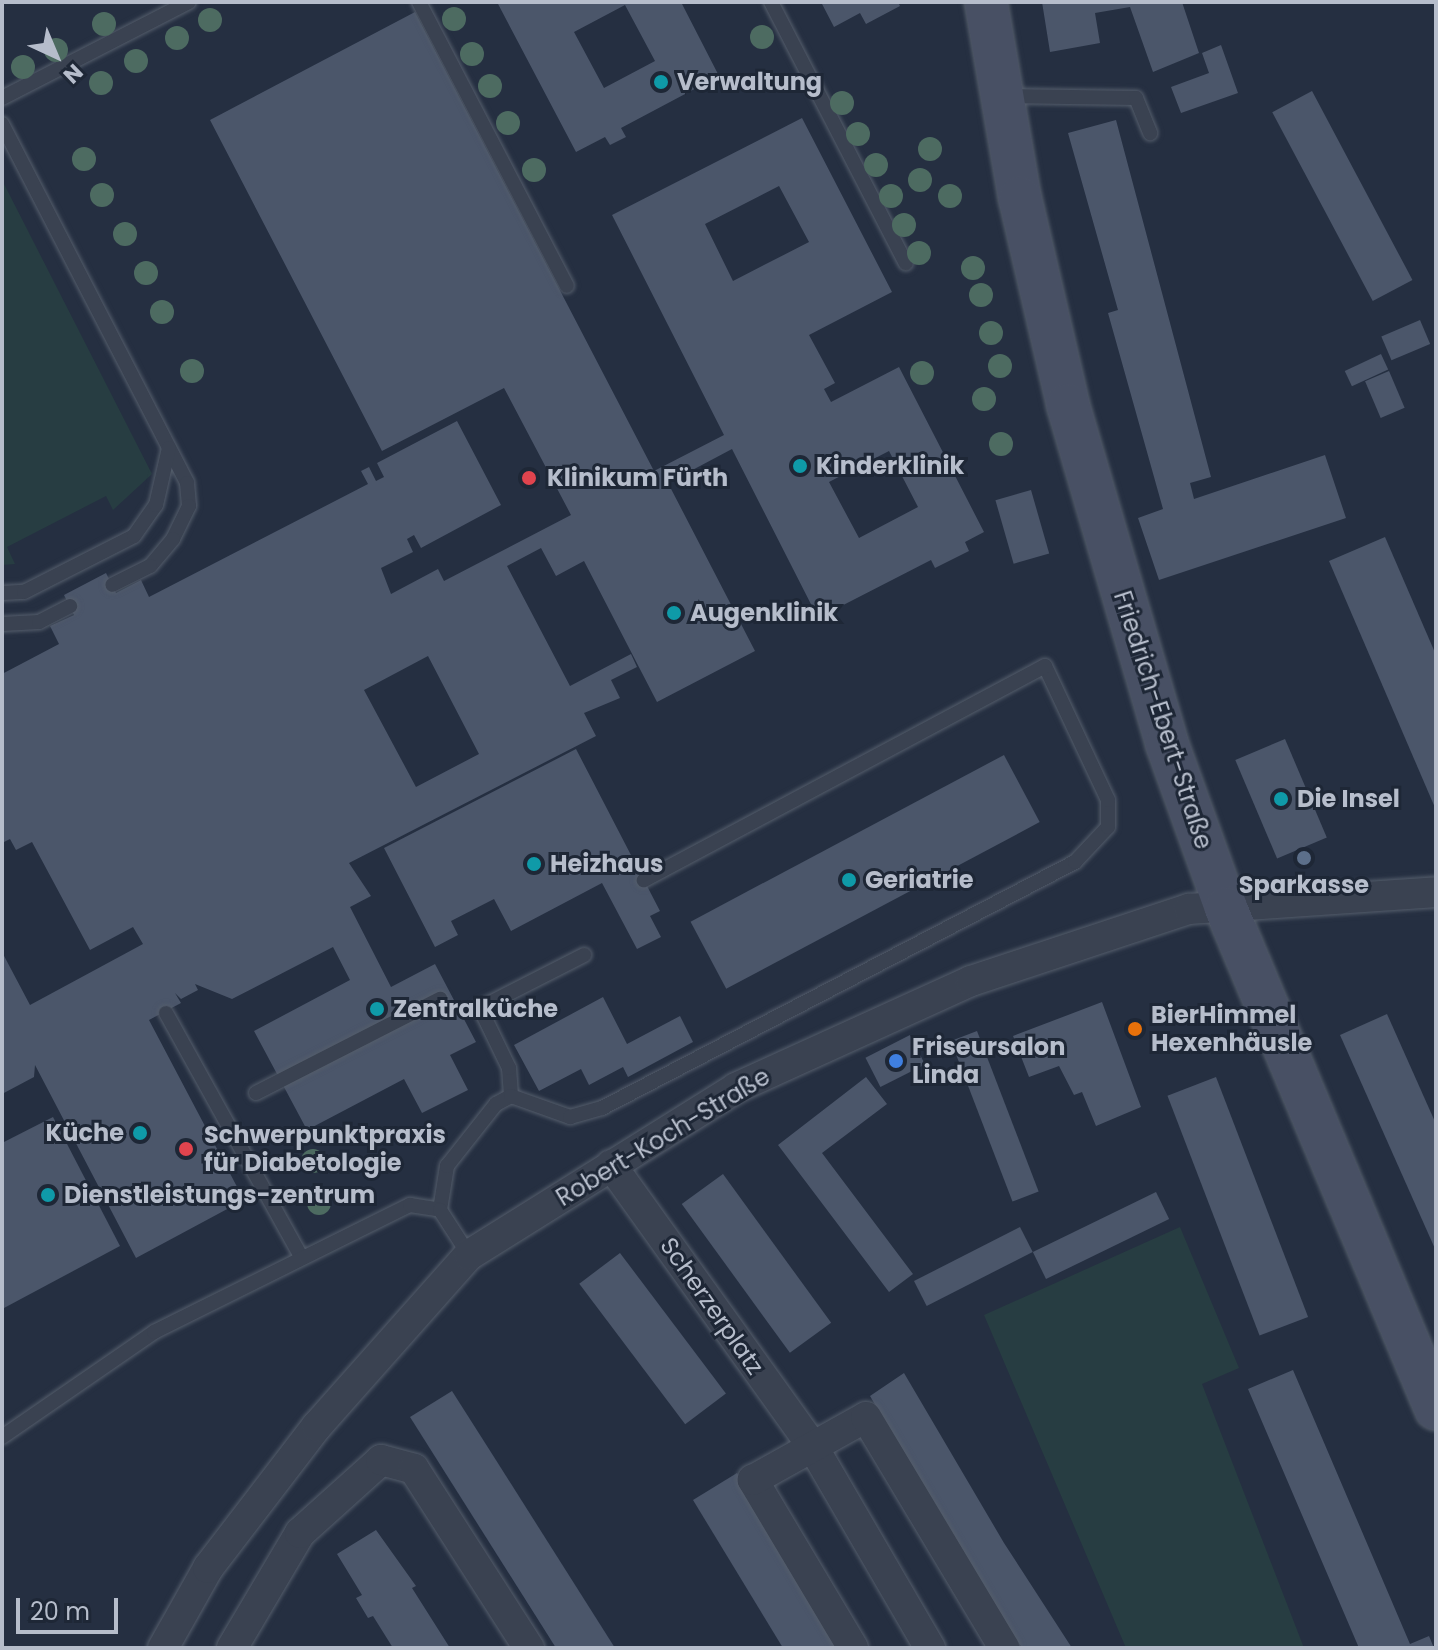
<!DOCTYPE html>
<html>
<head>
<meta charset="utf-8">
<style>
	body { margin:0 }
	#map { position:relative; width:1438px; height:1650px; overflow:hidden; background:#252f41; font-family:Poppins,sans-serif }
	div>[style] { position:absolute }
	[style*='--x'] { left:calc(var(--x)*1px); top:calc(var(--y)*1px); width:calc(var(--w)*1px); rotate:calc(var(--a)*1deg) }
	.green>* { inset:0; background:#273d42 }
	.building>* { inset:0; background:#4b566a; transform-origin:0 0 }
	.roads { filter:drop-shadow(0 0 2px #545d6b) drop-shadow(0 0 2px #545d6b) }
	.lane>* { height:14px; margin:-7px; padding:0 7px; transform-origin:7px; border-radius:7px; background:#3a4251 }
	.street>* { height:30px; margin:-15px; padding:0 15px; transform-origin:15px; border-radius:15px; background:#3a4251 }
	.secondary>* { height:42px; margin:-21px; padding:0 21px; transform-origin:21px; border-radius:21px; background:#485064 }
	.trees>* { width:24px; height:24px; margin:-12px; border-radius:50%; background:#4d6b61 }
	.dots>* { width:22px; height:22px; translate:-50% -50%; box-sizing:border-box; border:4px solid #1e2736; border-radius:50% }
	span { translate:-50% -50%; white-space:nowrap; text-align:center; line-height:1.15; -webkit-text-stroke:6px #1e2736; paint-order:stroke }
	.poi-label { font-size:24px; color:#b6bdcb; font-weight:700 }
	.left { translate:0 -50%; text-align:left }
	.right { translate:-100% -50%; text-align:right }
	.street-label { font-size:24px; color:#b6bdcb }
	.frame { position:absolute; inset:0; border:4px solid #b6bdcb; pointer-events:none }
	.north { position:absolute; left:16px; top:16px; width:80px; height:80px; -webkit-text-stroke:6px #1e2736; paint-order:stroke; rotate:136deg; font-size:22px; font-weight:700; line-height:32px; text-align:center; color:#b6bdcb }
	.north::after { content:''; display:block; margin:auto; width:28px; height:36px; background:#b6bdcb; clip-path:polygon(50% 0,100% 100%,50% 72%,0 100%) }
	.scale { position:absolute; left:16px; top:1598px; width:102px; height:36px; box-sizing:border-box; border:4px solid #b6bdcb; border-top:0; padding-left:10px; font-size:24px; line-height:28px; white-space:nowrap; color:#b6bdcb; -webkit-text-stroke:6px #1e2736; paint-order:stroke }
</style>
</head>
<body>
<div id="map">
	<div class="green">
		<i style="clip-path:polygon(2px 180px,152px 474px,113px 510px,106px 496px,7px 547px,15px 564px,2px 565px)"></i>
		<i style="clip-path:polygon(1180px 1227px,1239px 1368px,1202px 1384px,1304px 1648px,1126px 1648px,984px 1315px)"></i>
	</div>
	<div class="building">
		<i style="clip-path:polygon(evenodd,497px 2px,681px 2px,719px 76px,621px 128px,626px 137px,610px 145px,605px 137px,576px 152px,497px 2px,625px 5px,655px 61px,604px 88px,574px 32px,625px 5px)"></i>
		<i style="clip-path:polygon(821px 2px,898px 2px,900px 6px,866px 24px,860px 13px,834px 27px)"></i>
		<i style="clip-path:polygon(1042px 2px,1182px 2px,1199px 53px,1153px 72px,1130px 7px,1095px 13px,1100px 43px,1050px 52px)"></i>
		<i style="clip-path:polygon(evenodd,415px 12px,654px 471px,724px 435px,612px 215px,802px 118px,892px 292px,809px 335px,835px 383px,824px 389px,831px 402px,899px 367px,984px 532px,965px 542px,969px 551px,935px 568px,931px 560px,818px 618px,732px 449px,668px 483px,755px 651px,657px 702px,584px 561px,556px 576px,541px 548px,507px 566px,570px 686px,631px 654px,637px 667px,611px 680px,620px 698px,584px 713px,596px 736px,349px 863px,371px 896px,350px 907px,391px 987px,435px 964px,476px 1042px,450px 1055px,468px 1090px,422px 1113px,404px 1079px,307px 1130px,254px 1031px,350px 980px,333px 947px,232px 999px,195px 984px,198px 990px,181px 999px,175px 993px,181px 1003px,149px 1020px,244px 1200px,136px 1258px,35px 1065px,34px 1077px,2px 1094px,2px 952px,30px 1005px,143px 944px,133px 927px,90px 950px,32px 842px,16px 850px,10px 839px,2px 843px,2px 674px,59px 644px,50px 626px,74px 615px,64px 595px,106px 573px,116px 593px,141px 580px,149px 597px,368px 484px,361px 471px,369px 467px,376px 481px,384px 477px,377px 463px,457px 421px,501px 505px,421px 548px,414px 535px,407px 539px,413px 552px,381px 568px,391px 594px,438px 569px,444px 581px,571px 515px,504px 388px,382px 451px,210px 120px,415px 12px,779px 186px,809px 242px,733px 281px,705px 224px,779px 186px,415px 12px,889px 451px,918px 507px,859px 538px,829px 482px,889px 451px,415px 12px,428px 656px,479px 754px,416px 787px,364px 690px,428px 656px)"></i>
		<i style="clip-path:polygon(1221px 45px,1238px 93px,1181px 113px,1171px 87px,1209px 73px,1202px 53px)"></i>
		<i style="left:1312px;top:91px;width:214px;height:45px;rotate:62deg"></i>
		<i style="clip-path:polygon(1116px 120px,1211px 477px,1190px 483px,1194px 499px,1325px 455px,1346px 518px,1159px 580px,1138px 518px,1163px 509px,1108px 313px,1118px 310px,1068px 133px)"></i>
		<i style="left:1420px;top:320px;width:26px;height:42px;rotate:67deg"></i>
		<i style="left:1381px;top:354px;width:17px;height:40px;rotate:65deg"></i>
		<i style="left:1389px;top:371px;width:40px;height:26px;rotate:67deg"></i>
		<i style="left:1031px;top:490px;width:66px;height:37px;rotate:74deg"></i>
		<i style="clip-path:polygon(1385px 537px,1436px 655px,1436px 810px,1329px 561px)"></i>
		<i style="left:1285px;top:739px;width:107px;height:54px;rotate:67deg"></i>
		<i style="clip-path:polygon(576px 749px,660px 911px,650px 916px,661px 937px,637px 949px,602px 883px,511px 931px,494px 899px,451px 921px,458px 935px,435px 947px,384px 848px)"></i>
		<i style="left:1004px;top:755px;width:76px;height:355px;rotate:62deg"></i>
		<i style="clip-path:polygon(603px 997px,627px 1044px,680px 1016px,693px 1042px,628px 1077px,623px 1067px,589px 1085px,581px 1069px,539px 1091px,514px 1045px)"></i>
		<i style="clip-path:polygon(1102px 1002px,1141px 1107px,1096px 1126px,1082px 1092px,1074px 1095px,1059px 1066px,1029px 1077px,1013px 1036px)"></i>
		<i style="clip-path:polygon(1387px 1014px,1436px 1124px,1436px 1251px,1340px 1035px)"></i>
		<i style="left:977px;top:1031px;width:172px;height:28px;rotate:69deg"></i>
		<i style="left:910px;top:1035px;width:33px;height:50px;rotate:63deg"></i>
		<i style="clip-path:polygon(866px 1077px,887px 1104px,822px 1153px,913px 1274px,889px 1292px,778px 1145px)"></i>
		<i style="left:1216px;top:1077px;width:257px;height:52px;rotate:69deg"></i>
		<i style="clip-path:polygon(53px 1117px,120px 1246px,4px 1308px,2px 1143px)"></i>
		<i style="left:723px;top:1174px;width:184px;height:51px;rotate:54deg"></i>
		<i style="left:1156px;top:1192px;width:30px;height:137px;rotate:64deg"></i>
		<i style="left:1020px;top:1227px;width:28px;height:119px;rotate:63deg"></i>
		<i style="left:620px;top:1253px;width:176px;height:51px;rotate:53deg"></i>
		<i style="clip-path:polygon(1293px 1370px,1410px 1644px,1429px 1636px,1434px 1648px,1359px 1648px,1248px 1389px)"></i>
		<i style="clip-path:polygon(904px 1373px,1004px 1543px,1072px 1648px,1022px 1648px,953px 1538px,870px 1396px)"></i>
		<i style="clip-path:polygon(452px 1391px,494px 1457px,615px 1648px,556px 1648px,410px 1417px)"></i>
		<i style="clip-path:polygon(737px 1473px,843px 1648px,783px 1648px,693px 1500px)"></i>
		<i style="clip-path:polygon(376px 1530px,416px 1586px,412px 1588px,450px 1648px,393px 1648px,373px 1616px,368px 1618px,356px 1598px,362px 1595px,337px 1554px)"></i>
	</div>
	<div class="roads">
		<div class="lane">
			<i style="--x:419;--y:2;--w:320;--a:62.5"></i>
			<i style="--x:771;--y:2;--w:294;--a:62.7"></i>
			<i style="--x:1004;--y:96;--w:132;--a:0.9"></i>
			<i style="--x:1136;--y:98;--w:38;--a:68"></i>
			<i style="--x:2;--y:98;--w:210;--a:-27.2"></i>
			<i style="--x:2;--y:124;--w:404;--a:62.7"></i>
			<i style="--x:187;--y:483;--w:23;--a:85"></i>
			<i style="--x:189;--y:506;--w:37;--a:116"></i>
			<i style="--x:173;--y:539;--w:35;--a:130"></i>
			<i style="--x:150;--y:566;--w:42;--a:153.4"></i>
			<i style="--x:2;--y:593;--w:22;--a:-3"></i>
			<i style="--x:24;--y:592;--w:123;--a:-27"></i>
			<i style="--x:134;--y:536;--w:38;--a:-55"></i>
			<i style="--x:156;--y:505;--w:58;--a:-77.2"></i>
			<i style="--x:2;--y:624;--w:37;--a:-3"></i>
			<i style="--x:39;--y:622;--w:35;--a:-27"></i>
			<i style="--x:166;--y:1013;--w:279;--a:61"></i>
			<i style="--x:256;--y:1093;--w:207;--a:-27.1"></i>
			<i style="--x:511;--y:1096;--w:28;--a:-94"></i>
			<i style="--x:509;--y:1068;--w:67;--a:-115.8"></i>
			<i style="--x:480;--y:1008;--w:117;--a:-27"></i>
			<i style="--x:440;--y:1210;--w:45;--a:-81"></i>
			<i style="--x:447;--y:1166;--w:79;--a:-51.7"></i>
			<i style="--x:496;--y:1104;--w:17;--a:-28"></i>
			<i style="--x:511;--y:1096;--w:63;--a:19.6"></i>
			<i style="--x:570;--y:1117;--w:33;--a:-16"></i>
			<i style="--x:602;--y:1108;--w:533;--a:-27.48"></i>
			<i style="--x:1075;--y:862;--w:48;--a:-46.7"></i>
			<i style="--x:1108;--y:827;--w:27;--a:-90"></i>
			<i style="--x:1108;--y:800;--w:148;--a:-115.2"></i>
			<i style="--x:1045;--y:666;--w:455;--a:151.9"></i>
			<i style="--x:2;--y:1437;--w:185;--a:-34.6"></i>
			<i style="--x:154;--y:1332;--w:286;--a:-26.4"></i>
			<i style="--x:410;--y:1205;--w:30;--a:9"></i>
			<i style="--x:440;--y:1210;--w:54;--a:57.2"></i>
		</div>
		<div class="street">
			<i style="--x:611;--y:1165;--w:347;--a:54.4"></i>
			<i style="--x:813;--y:1447;--w:233;--a:59.8"></i>
			<i style="--x:163;--y:1648;--w:92;--a:-60.6"></i>
			<i style="--x:208;--y:1568;--w:179;--a:-52.5"></i>
			<i style="--x:317;--y:1426;--w:229;--a:-48.4"></i>
			<i style="--x:469;--y:1255;--w:315;--a:-32"></i>
			<i style="--x:736;--y:1088;--w:258;--a:-24.5"></i>
			<i style="--x:971;--y:981;--w:230;--a:-18.3"></i>
			<i style="--x:1189;--y:909;--w:248;--a:-3.9"></i>
			<i style="--x:232;--y:1648;--w:134;--a:-59.4"></i>
			<i style="--x:300;--y:1533;--w:109;--a:-42"></i>
			<i style="--x:381;--y:1460;--w:34;--a:15"></i>
			<i style="--x:414;--y:1469;--w:213;--a:57.3"></i>
			<i style="--x:853;--y:1648;--w:196;--a:-120.8"></i>
			<i style="--x:753;--y:1480;--w:129;--a:-29.1"></i>
			<i style="--x:866;--y:1417;--w:269;--a:59.1"></i>
		</div>
		<div class="secondary">
			<i style="--x:986;--y:2;--w:199;--a:80.2"></i>
			<i style="--x:1020;--y:198;--w:212;--a:76.9"></i>
			<i style="--x:1068;--y:405;--w:353;--a:73.7"></i>
			<i style="--x:1167;--y:744;--w:174;--a:70.2"></i>
			<i style="--x:1226;--y:908;--w:543;--a:67.26"></i>
		</div>
	</div>
	<div class="trees">
		<i style="left:454px;top:19px"></i>
		<i style="left:210px;top:20px"></i>
		<i style="left:104px;top:24px"></i>
		<i style="left:762px;top:37px"></i>
		<i style="left:177px;top:38px"></i>
		<i style="left:56px;top:50px"></i>
		<i style="left:472px;top:54px"></i>
		<i style="left:136px;top:61px"></i>
		<i style="left:23px;top:67px"></i>
		<i style="left:101px;top:83px"></i>
		<i style="left:490px;top:86px"></i>
		<i style="left:842px;top:103px"></i>
		<i style="left:508px;top:123px"></i>
		<i style="left:858px;top:134px"></i>
		<i style="left:930px;top:149px"></i>
		<i style="left:84px;top:159px"></i>
		<i style="left:876px;top:165px"></i>
		<i style="left:534px;top:170px"></i>
		<i style="left:920px;top:180px"></i>
		<i style="left:102px;top:195px"></i>
		<i style="left:891px;top:196px"></i>
		<i style="left:950px;top:196px"></i>
		<i style="left:904px;top:225px"></i>
		<i style="left:125px;top:234px"></i>
		<i style="left:919px;top:253px"></i>
		<i style="left:973px;top:268px"></i>
		<i style="left:146px;top:273px"></i>
		<i style="left:981px;top:295px"></i>
		<i style="left:162px;top:312px"></i>
		<i style="left:991px;top:333px"></i>
		<i style="left:1000px;top:366px"></i>
		<i style="left:192px;top:371px"></i>
		<i style="left:922px;top:373px"></i>
		<i style="left:984px;top:399px"></i>
		<i style="left:1001px;top:444px"></i>
		<i style="left:313px;top:1161px"></i>
		<i style="left:319px;top:1203px"></i>
	</div>
	<div class="dots">
		<i style="left:661px;top:82px;background:#0f9aa8"></i>
		<i style="left:800px;top:466px;background:#0f9aa8"></i>
		<i style="left:529px;top:478px;background:#e0444e"></i>
		<i style="left:674px;top:613px;background:#0f9aa8"></i>
		<i style="left:1281px;top:799px;background:#0f9aa8"></i>
		<i style="left:1304px;top:858px;background:#5c6f8a"></i>
		<i style="left:534px;top:864px;background:#0f9aa8"></i>
		<i style="left:849px;top:880px;background:#0f9aa8"></i>
		<i style="left:377px;top:1009px;background:#0f9aa8"></i>
		<i style="left:1135px;top:1029px;background:#e8710a"></i>
		<i style="left:896px;top:1061px;background:#3f7fe0"></i>
		<i style="left:140px;top:1133px;background:#0f9aa8"></i>
		<i style="left:186px;top:1149px;background:#e0444e"></i>
		<i style="left:48px;top:1195px;background:#0f9aa8"></i>
	</div>
	<div class="poi-label">
		<span class="left" style="left:677px;top:82px">Verwaltung</span>
		<span class="left" style="left:816px;top:466px">Kinderklinik</span>
		<span class="left" style="left:547px;top:478px">Klinikum Fürth</span>
		<span class="left" style="left:690px;top:613px">Augenklinik</span>
		<span class="left" style="left:1297px;top:799px">Die Insel</span>
		<span class="left" style="left:550px;top:864px">Heizhaus</span>
		<span class="left" style="left:865px;top:880px">Geriatrie</span>
		<span style="left:1304px;top:885px">Sparkasse</span>
		<span class="left" style="left:393px;top:1009px">Zentralküche</span>
		<span class="left" style="left:1151px;top:1029px">BierHimmel<br>Hexenhäusle</span>
		<span class="left" style="left:912px;top:1061px">Friseursalon<br>Linda</span>
		<span class="right" style="left:124px;top:1133px">Küche</span>
		<span class="left" style="left:204px;top:1149px">Schwerpunktpraxis<br>für Diabetologie</span>
		<span class="left" style="left:64px;top:1195px">Dienstleistungs-zentrum</span>
	</div>
	<div class="street-label">
		<span style="left:1163px;top:720px;rotate:72deg">Friedrich-Ebert-Straße</span>
		<span style="left:663px;top:1137px;rotate:-31deg">Robert-Koch-Straße</span>
		<span style="left:712px;top:1306px;rotate:55deg">Scherzerplatz</span>
	</div>
	<div class="frame"></div>
	<div class="north">N</div>
	<div class="scale">20 m</div>
</div>
</body>
</html>
